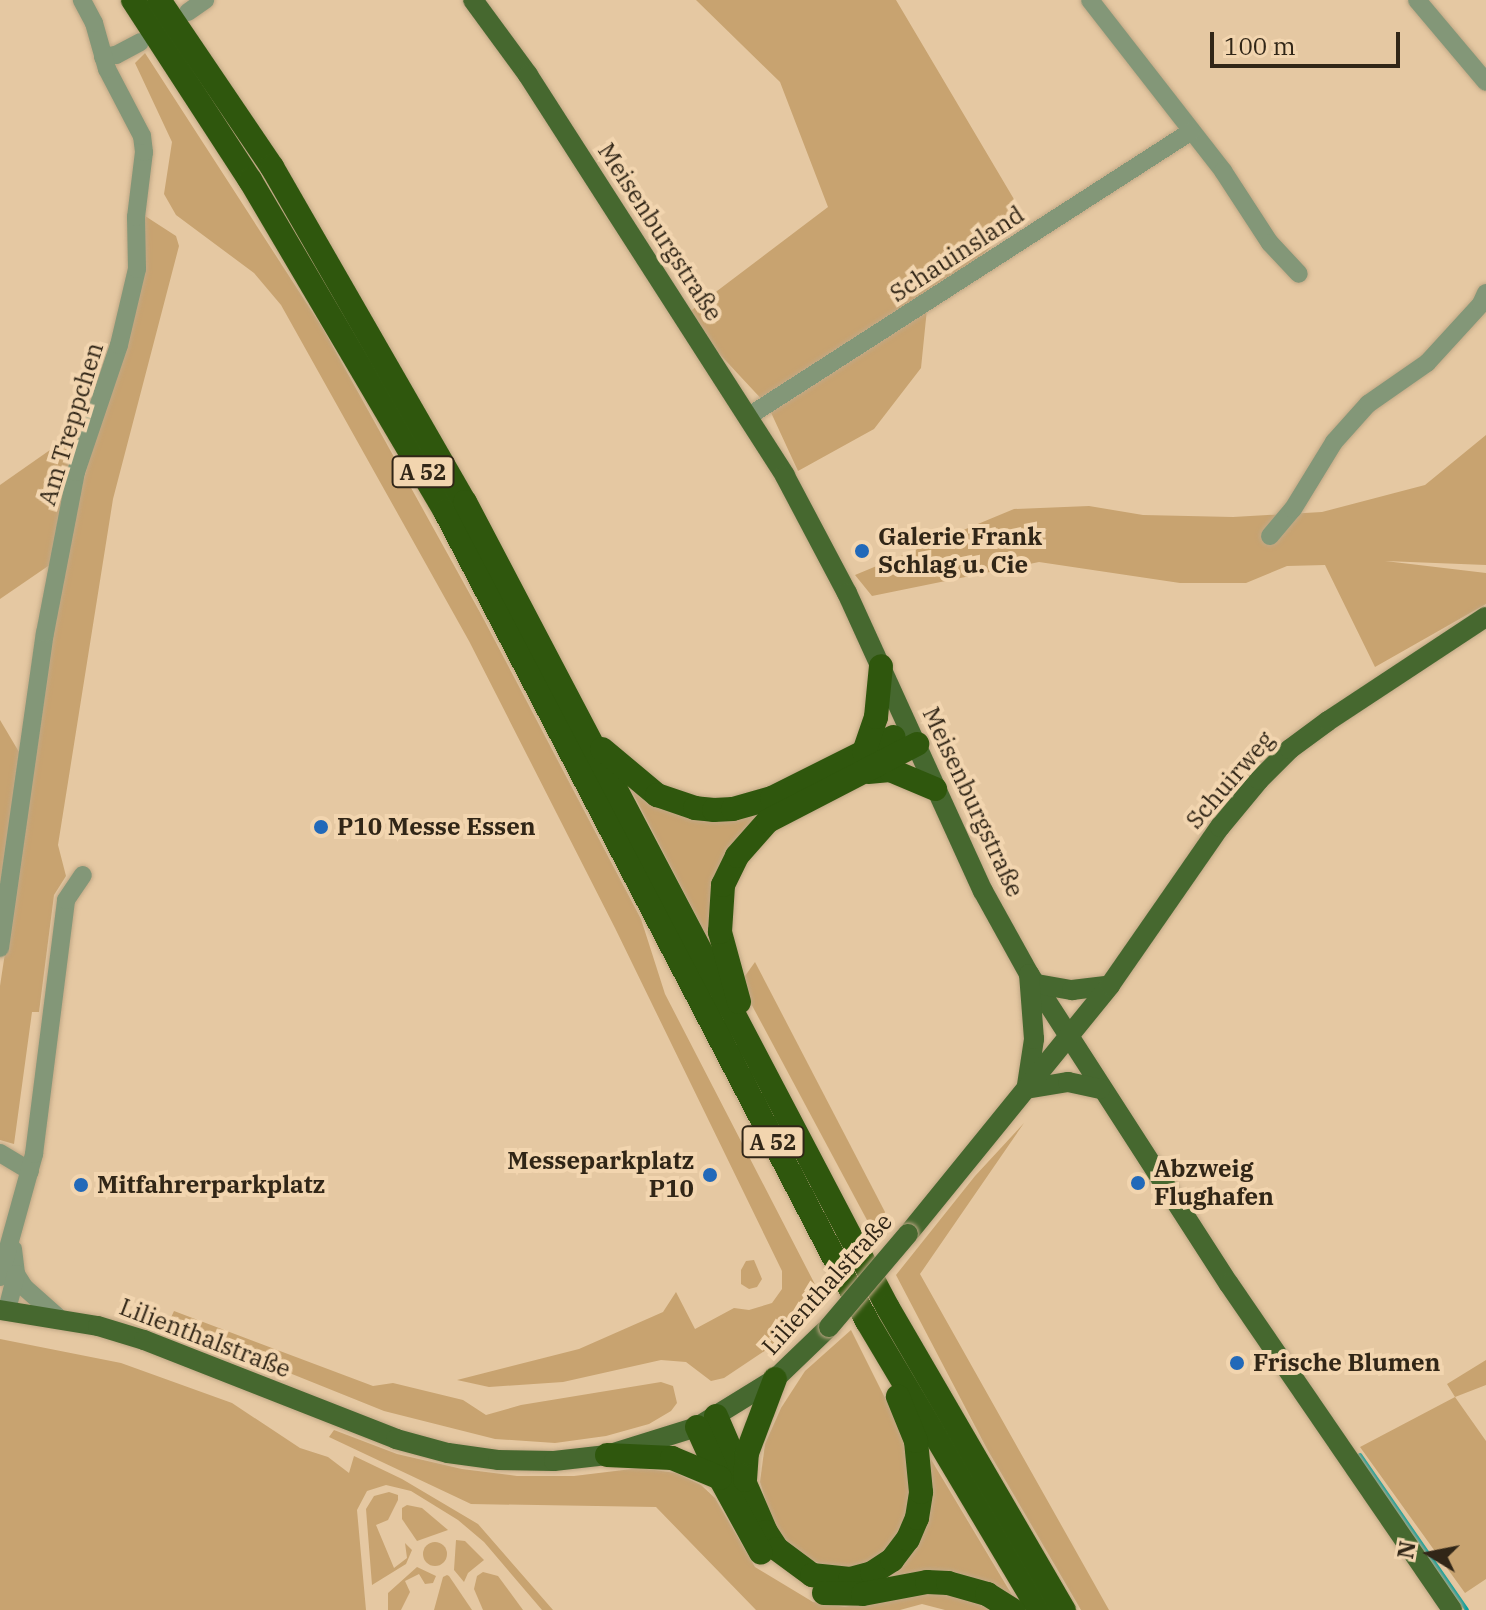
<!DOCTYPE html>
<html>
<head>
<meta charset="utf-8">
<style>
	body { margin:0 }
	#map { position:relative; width:1486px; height:1610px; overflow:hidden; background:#e5c8a2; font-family:"IBM Plex Serif",serif }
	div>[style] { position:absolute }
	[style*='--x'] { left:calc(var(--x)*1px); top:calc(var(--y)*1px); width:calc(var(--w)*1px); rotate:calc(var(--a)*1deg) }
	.green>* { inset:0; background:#c8a370 }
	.round { border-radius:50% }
	.stream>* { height:4px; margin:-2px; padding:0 2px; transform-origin:2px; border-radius:2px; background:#00a09f }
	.roads { filter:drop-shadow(0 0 2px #c1a886) drop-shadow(0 0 2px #c1a886) }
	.minor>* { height:18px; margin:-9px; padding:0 9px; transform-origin:9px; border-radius:9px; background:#839778 }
	.major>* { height:20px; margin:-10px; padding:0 10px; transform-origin:10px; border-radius:10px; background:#46682f }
	.highway>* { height:24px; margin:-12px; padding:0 12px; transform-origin:12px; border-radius:12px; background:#2f570d }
	.bridges { filter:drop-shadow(0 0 2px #c1a886) drop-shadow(0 0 2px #c1a886) }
	.major-bridge>* { height:20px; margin:-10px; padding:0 10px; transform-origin:10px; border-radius:10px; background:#46682f }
	.dots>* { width:22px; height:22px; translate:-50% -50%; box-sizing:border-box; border:4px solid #f2d5af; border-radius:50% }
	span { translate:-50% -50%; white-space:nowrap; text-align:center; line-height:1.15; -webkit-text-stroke:8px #f2d5af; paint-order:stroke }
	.shield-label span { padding:2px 6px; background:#f2d5af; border:2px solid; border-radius:6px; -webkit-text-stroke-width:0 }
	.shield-label { font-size:22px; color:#312617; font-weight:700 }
	.street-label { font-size:24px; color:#312617 }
	.poi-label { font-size:24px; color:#312617; font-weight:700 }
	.left { translate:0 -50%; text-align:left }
	.right { translate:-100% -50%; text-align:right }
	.north { position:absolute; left:1390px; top:1514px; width:80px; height:80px; -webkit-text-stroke:6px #f2d5af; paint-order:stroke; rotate:280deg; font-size:22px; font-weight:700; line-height:32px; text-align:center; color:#312617 }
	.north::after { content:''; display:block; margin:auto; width:28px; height:36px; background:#312617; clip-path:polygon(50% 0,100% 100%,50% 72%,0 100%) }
	.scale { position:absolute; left:1210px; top:32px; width:190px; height:36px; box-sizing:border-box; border:4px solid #312617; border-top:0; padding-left:10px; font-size:24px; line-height:28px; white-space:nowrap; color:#312617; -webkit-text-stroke:6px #f2d5af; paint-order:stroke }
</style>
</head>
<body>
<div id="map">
	<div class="green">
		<i style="clip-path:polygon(696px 0,896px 0,1024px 216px,979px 258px,929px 289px,921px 368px,874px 429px,798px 471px,768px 406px,684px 316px,828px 207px,780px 82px)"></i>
		<i style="clip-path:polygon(145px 53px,322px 327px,482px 616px,641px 919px,665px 994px,822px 1298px,781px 1340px,724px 1378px,711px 1381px,686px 1362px,661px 1360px,563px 1382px,489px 1387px,457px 1380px,579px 1349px,663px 1312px,676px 1292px,695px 1329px,734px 1308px,749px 1310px,772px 1303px,782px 1289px,782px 1271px,615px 928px,469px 641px,281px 305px,254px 273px,176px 215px,164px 194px,172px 142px,135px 63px)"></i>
		<i style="clip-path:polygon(142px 214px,176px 236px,179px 246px,113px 499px,58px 845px,66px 876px,54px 895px,39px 1012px,32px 1012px,14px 1144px,0 1140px,0 986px,63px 571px,83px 482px,144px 271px)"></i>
		<i style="clip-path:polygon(80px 429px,54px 562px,0 599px,0 485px)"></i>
		<i style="clip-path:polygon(1486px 435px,1486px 565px,1385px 561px,1486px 573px,1486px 604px,1375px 667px,1325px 565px,1287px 566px,1246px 583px,1180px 583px,1039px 562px,872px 596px,855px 575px,1014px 509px,1089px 506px,1143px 515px,1233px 517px,1322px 512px,1425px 485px)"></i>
		<i style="clip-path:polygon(0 720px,22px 757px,0 902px)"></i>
		<i style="clip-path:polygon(624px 776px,659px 803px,775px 804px,736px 847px,717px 956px)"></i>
		<i style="clip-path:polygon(755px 962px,885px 1212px,875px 1235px,740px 983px)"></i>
		<i style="clip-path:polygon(1024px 1123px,920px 1274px,1109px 1610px,1081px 1610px,987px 1449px,896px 1275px,975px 1176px)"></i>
		<i style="clip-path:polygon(754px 1260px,762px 1279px,757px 1287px,749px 1289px,741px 1284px,741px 1270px,746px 1261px)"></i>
		<i style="clip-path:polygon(174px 1311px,373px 1386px,393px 1383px,463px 1400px,486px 1415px,521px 1405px,661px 1382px,673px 1386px,677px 1403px,671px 1411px,649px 1424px,606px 1436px,555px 1443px,495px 1439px,384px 1411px,168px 1324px)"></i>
		<i style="clip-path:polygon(851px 1330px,908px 1444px,910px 1493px,901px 1534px,878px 1560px,842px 1570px,794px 1555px,774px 1527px,760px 1482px,765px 1444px,781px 1408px,805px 1371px)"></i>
		<i style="clip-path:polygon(0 1339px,121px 1363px,232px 1403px,300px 1448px,328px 1457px,349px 1473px,354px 1456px,402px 1479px,478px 1524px,553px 1610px,542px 1610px,484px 1542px,458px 1520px,411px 1491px,386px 1485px,367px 1491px,357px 1510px,366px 1610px,0 1610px)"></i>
		<i style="clip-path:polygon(1486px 1360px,1486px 1385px,1455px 1397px,1486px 1441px,1486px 1579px,1465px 1593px,1360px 1447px,1455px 1397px,1447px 1384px)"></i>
		<i style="clip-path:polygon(334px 1430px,397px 1454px,462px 1469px,517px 1476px,574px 1476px,640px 1468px,676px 1473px,701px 1485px,715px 1498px,755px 1567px,813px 1602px,845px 1607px,925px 1590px,972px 1595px,1004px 1610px,945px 1610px,922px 1604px,900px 1610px,756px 1610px,656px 1507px,471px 1504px,329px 1437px)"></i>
		<i style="clip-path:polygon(926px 1451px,1018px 1605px,877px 1581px,900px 1562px)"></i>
		<i style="clip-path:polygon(389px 1492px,398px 1495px,398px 1500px,388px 1520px,376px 1525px,394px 1568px,407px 1558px,405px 1543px,412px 1550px,406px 1564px,372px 1585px,366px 1509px,374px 1496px)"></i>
		<i style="clip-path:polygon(407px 1505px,422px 1508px,448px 1530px,417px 1541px,402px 1519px,402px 1508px)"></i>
		<i style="clip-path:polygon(456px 1540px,465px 1541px,484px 1560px,468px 1573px,464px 1582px,454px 1570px)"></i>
		<i class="round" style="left:423px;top:1542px;width:24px;height:24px"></i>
		<i style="clip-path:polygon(417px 1567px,436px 1576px,433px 1583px,425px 1584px,419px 1574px,405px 1581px,410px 1592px,401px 1610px,388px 1610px,388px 1593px)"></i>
		<i style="clip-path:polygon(483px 1572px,498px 1576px,523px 1610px,483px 1610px,474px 1589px,477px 1576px)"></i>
		<i style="clip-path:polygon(447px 1575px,449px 1576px,472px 1610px,434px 1610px,443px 1577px)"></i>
	</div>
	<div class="stream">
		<i style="--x:1360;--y:1455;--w:188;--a:55.4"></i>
	</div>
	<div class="roads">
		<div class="minor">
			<i style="--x:1090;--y:0;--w:217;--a:52.1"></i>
			<i style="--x:1223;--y:171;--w:86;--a:56.9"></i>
			<i style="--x:1270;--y:243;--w:42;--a:46.9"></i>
			<i style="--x:1417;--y:0;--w:107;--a:49.9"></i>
			<i style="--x:188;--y:12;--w:21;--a:-35"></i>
			<i style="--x:103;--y:57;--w:13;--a:-9"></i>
			<i style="--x:116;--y:55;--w:27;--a:-28"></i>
			<i style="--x:749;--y:416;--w:525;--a:-32.78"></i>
			<i style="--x:1270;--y:536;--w:35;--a:-50"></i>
			<i style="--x:1293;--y:509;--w:79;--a:-58.5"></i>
			<i style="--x:1334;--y:442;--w:51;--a:-48.2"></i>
			<i style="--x:1368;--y:404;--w:72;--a:-34.8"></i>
			<i style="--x:1427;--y:363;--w:80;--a:-47.5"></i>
			<i style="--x:1481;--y:304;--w:12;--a:-66"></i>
			<i style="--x:0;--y:948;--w:318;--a:-81.9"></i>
			<i style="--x:45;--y:633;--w:164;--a:-79.1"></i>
			<i style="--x:76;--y:472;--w:134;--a:-71.3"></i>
			<i style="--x:119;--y:345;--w:78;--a:-76.7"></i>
			<i style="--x:137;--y:269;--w:52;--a:-91.1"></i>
			<i style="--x:136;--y:217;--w:65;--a:-83"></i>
			<i style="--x:144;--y:152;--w:16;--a:-97"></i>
			<i style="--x:142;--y:136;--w:76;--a:-117.6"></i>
			<i style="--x:107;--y:69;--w:48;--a:-105.8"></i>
			<i style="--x:94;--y:23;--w:26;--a:-118"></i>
			<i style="--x:0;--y:1153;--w:35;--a:31"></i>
			<i style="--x:13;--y:1249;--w:25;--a:83"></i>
			<i style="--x:16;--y:1274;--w:15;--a:58"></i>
			<i style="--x:24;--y:1287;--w:47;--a:41.5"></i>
			<i style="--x:0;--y:1277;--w:128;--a:-74.5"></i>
			<i style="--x:34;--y:1154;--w:256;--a:-82.8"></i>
			<i style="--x:66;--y:900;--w:30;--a:-56"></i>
			<i style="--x:7;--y:1310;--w:37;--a:-76"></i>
		</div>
		<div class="major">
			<i style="--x:473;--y:0;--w:93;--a:53.7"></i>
			<i style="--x:528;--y:75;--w:476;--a:57.3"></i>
			<i style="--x:785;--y:476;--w:132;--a:62.1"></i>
			<i style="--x:847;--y:593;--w:328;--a:65.5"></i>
			<i style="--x:983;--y:891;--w:95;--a:61"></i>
			<i style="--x:1029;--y:974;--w:369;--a:57.2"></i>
			<i style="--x:1229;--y:1284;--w:395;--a:55.6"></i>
			<i style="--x:1037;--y:984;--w:36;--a:10"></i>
			<i style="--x:1072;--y:990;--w:38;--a:-7"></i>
			<i style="--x:1027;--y:1085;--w:47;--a:-81.3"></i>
			<i style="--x:1034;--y:1039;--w:65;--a:-94.4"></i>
			<i style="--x:1026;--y:1089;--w:43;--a:-9.5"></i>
			<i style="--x:1068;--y:1082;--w:33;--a:12"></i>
			<i style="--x:908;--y:1234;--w:321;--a:-50.9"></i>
			<i style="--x:1110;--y:985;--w:193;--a:-55.2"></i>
			<i style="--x:1220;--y:827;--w:61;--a:-50.3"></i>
			<i style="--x:1259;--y:780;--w:44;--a:-45"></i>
			<i style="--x:1290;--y:749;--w:47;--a:-36.4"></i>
			<i style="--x:1328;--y:721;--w:189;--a:-33.4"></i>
			<i style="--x:0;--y:1310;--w:99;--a:9.3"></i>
			<i style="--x:98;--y:1326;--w:48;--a:16.9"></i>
			<i style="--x:144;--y:1340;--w:271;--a:21.4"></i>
			<i style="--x:396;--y:1439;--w:54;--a:15.1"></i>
			<i style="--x:448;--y:1453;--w:50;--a:8"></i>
			<i style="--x:498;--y:1460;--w:56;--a:1"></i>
			<i style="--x:554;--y:1461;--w:53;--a:-6.5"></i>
			<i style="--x:607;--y:1455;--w:94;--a:-17.3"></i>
			<i style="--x:697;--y:1427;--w:92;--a:-31.6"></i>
			<i style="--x:775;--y:1379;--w:75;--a:-43.9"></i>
		</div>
		<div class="highway">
			<i style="--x:133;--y:0;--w:215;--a:57"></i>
			<i style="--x:250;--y:180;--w:384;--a:59.5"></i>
			<i style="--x:445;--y:511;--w:913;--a:62.48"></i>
			<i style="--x:867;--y:1321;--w:336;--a:59.2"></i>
			<i style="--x:159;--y:0;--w:202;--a:55.9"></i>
			<i style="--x:272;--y:167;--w:387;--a:60.1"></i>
			<i style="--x:465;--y:502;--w:910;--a:62.31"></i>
			<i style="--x:888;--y:1308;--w:350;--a:59.8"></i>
			<i style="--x:602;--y:749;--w:72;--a:39.9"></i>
			<i style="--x:657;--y:795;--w:40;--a:18.9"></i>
			<i style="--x:695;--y:808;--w:19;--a:6"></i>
			<i style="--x:714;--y:810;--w:19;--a:-3"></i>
			<i style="--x:733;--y:809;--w:41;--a:-15.8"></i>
			<i style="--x:772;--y:798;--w:136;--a:-26.6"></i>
			<i style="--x:864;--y:752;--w:37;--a:-71"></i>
			<i style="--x:876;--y:717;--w:51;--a:-84.4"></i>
			<i style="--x:868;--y:772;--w:22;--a:-5"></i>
			<i style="--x:890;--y:770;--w:49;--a:22.9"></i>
			<i style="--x:739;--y:1002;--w:73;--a:-105.2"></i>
			<i style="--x:720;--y:932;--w:47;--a:-86.3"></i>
			<i style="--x:723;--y:885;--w:32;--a:-64"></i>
			<i style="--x:737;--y:856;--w:47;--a:-48.5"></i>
			<i style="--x:768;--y:821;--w:168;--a:-27.3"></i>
			<i style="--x:716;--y:1416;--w:126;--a:66.7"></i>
			<i style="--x:766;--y:1532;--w:20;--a:57"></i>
			<i style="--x:777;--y:1549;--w:44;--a:36.6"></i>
			<i style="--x:812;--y:1575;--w:38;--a:6"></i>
			<i style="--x:850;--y:1579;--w:23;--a:-15"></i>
			<i style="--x:872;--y:1573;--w:24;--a:-33"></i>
			<i style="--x:892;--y:1560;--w:26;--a:-53"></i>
			<i style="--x:908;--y:1539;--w:23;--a:-67"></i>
			<i style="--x:917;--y:1518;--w:26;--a:-81"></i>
			<i style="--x:921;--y:1492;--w:51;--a:-95.6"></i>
			<i style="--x:916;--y:1441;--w:48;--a:-112.2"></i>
			<i style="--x:697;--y:1427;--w:56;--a:65.7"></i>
			<i style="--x:720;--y:1478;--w:85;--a:61.3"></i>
			<i style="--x:607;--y:1455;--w:65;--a:2.6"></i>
			<i style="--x:672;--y:1458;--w:52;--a:22.6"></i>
			<i style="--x:745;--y:1480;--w:27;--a:-86"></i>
			<i style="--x:747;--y:1453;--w:79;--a:-69.3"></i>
			<i style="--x:824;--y:1593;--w:39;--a:1"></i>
			<i style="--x:863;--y:1594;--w:65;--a:-10.6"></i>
			<i style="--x:927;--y:1582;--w:21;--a:3"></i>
			<i style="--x:948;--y:1583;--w:41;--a:15.8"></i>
			<i style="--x:987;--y:1594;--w:31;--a:32"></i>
		</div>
	</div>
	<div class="bridges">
		<div class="major-bridge">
			<i style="--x:829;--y:1327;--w:122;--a:-49.7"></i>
		</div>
	</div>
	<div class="dots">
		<i style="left:862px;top:551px;background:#2269b9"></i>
		<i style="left:321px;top:827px;background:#2269b9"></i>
		<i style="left:710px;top:1175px;background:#2269b9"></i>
		<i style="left:1138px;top:1183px;background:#2269b9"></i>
		<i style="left:81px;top:1185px;background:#2269b9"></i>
		<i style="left:1237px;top:1363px;background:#2269b9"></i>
	</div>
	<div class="shield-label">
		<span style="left:423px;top:472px">A 52</span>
		<span style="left:773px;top:1142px">A 52</span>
	</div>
	<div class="street-label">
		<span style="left:660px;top:232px;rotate:57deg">Meisenburgstraße</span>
		<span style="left:957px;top:254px;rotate:-33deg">Schauinsland</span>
		<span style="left:71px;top:424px;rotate:-73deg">Am Treppchen</span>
		<span style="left:1230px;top:780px;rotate:-49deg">Schuirweg</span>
		<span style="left:973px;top:802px;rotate:65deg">Meisenburgstraße</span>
		<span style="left:827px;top:1284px;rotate:-48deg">Lilienthalstraße</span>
		<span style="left:205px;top:1338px;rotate:21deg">Lilienthalstraße</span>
	</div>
	<div class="poi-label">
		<span class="left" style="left:878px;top:551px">Galerie Frank<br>Schlag u. Cie</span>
		<span class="left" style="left:337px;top:827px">P10 Messe Essen</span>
		<span class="right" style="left:694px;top:1175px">Messeparkplatz<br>P10</span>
		<span class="left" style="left:1154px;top:1183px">Abzweig<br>Flughafen</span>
		<span class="left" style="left:97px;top:1185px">Mitfahrerparkplatz</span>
		<span class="left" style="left:1253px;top:1363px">Frische Blumen</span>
	</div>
	<div class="north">N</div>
	<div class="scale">100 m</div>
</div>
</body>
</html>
